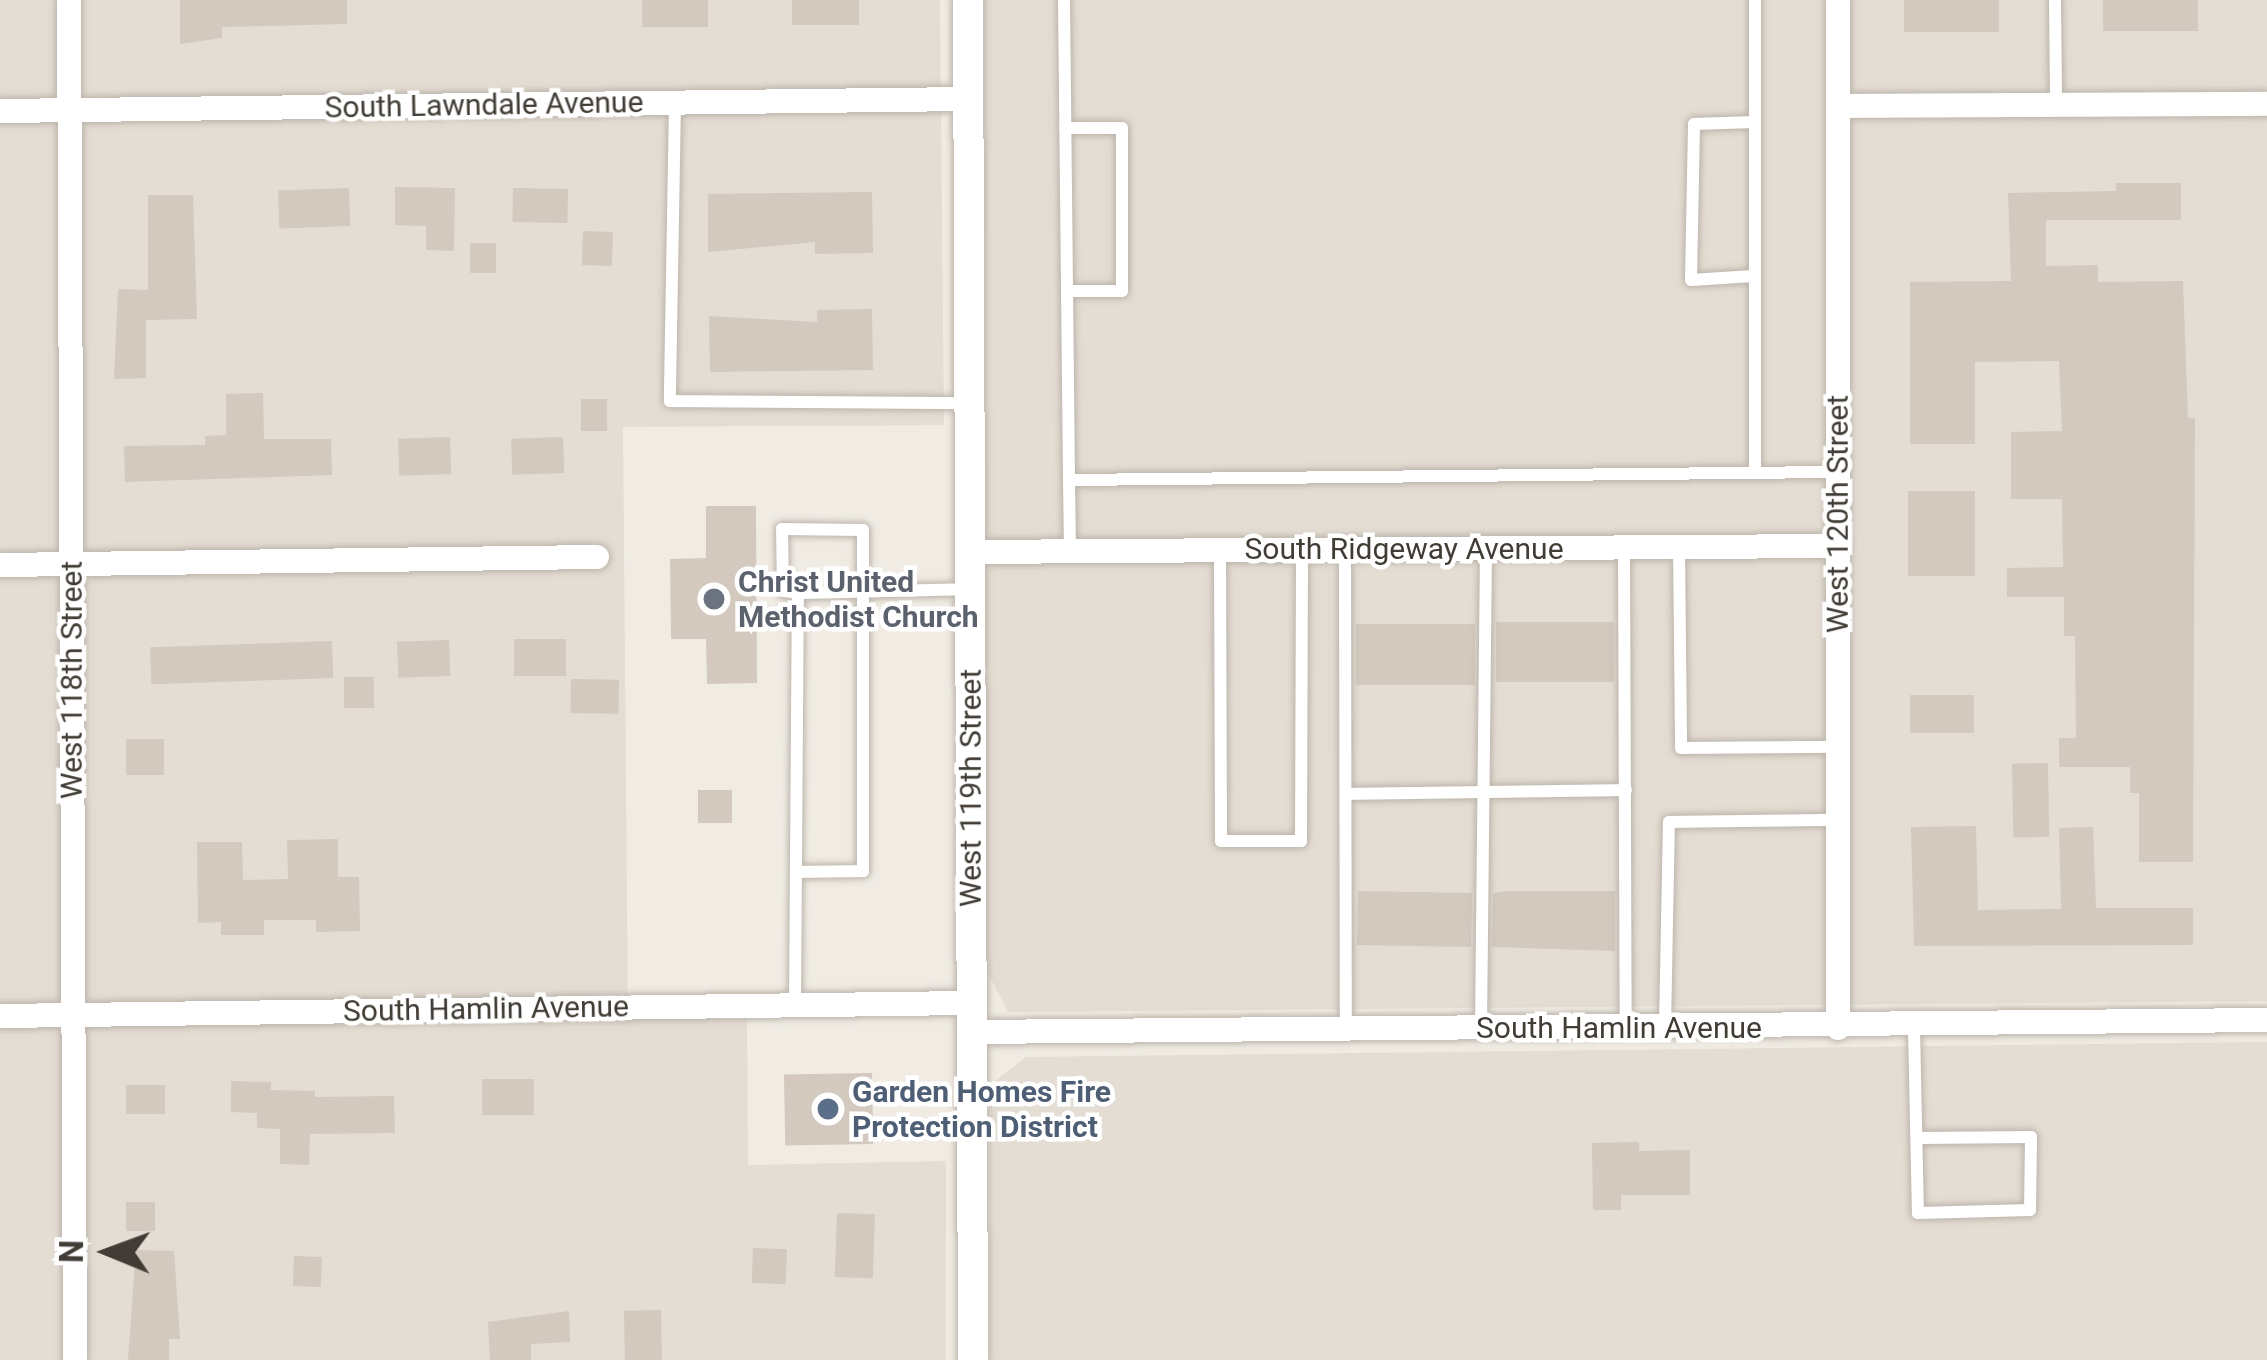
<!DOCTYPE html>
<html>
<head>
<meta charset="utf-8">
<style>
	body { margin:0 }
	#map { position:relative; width:2267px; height:1360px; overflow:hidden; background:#f0ece4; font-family:Roboto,sans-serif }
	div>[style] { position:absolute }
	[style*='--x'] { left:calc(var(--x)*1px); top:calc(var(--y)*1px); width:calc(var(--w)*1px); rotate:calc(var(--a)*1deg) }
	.residential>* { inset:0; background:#e3ddd3 }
	.building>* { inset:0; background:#d3c9be; transform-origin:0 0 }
	.roads { filter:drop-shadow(0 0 3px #bdb5ab) drop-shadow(0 0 3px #bdb5ab) }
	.service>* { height:12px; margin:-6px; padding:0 6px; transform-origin:6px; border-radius:6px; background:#fff }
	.minor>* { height:24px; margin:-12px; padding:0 12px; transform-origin:12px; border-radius:12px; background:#fff }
	.tertiary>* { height:30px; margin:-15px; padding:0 15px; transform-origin:15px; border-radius:15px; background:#fff }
	.dots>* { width:33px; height:33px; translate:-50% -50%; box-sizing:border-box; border:6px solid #fff; border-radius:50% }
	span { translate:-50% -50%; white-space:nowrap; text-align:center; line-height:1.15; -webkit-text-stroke:9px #fff; paint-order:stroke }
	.street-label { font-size:30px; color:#413c35 }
	.worship-label { font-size:30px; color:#5b616d; font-weight:700 }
	.left { translate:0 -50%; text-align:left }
	.service-label { font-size:30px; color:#4e5e75; font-weight:700 }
	.north { position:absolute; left:48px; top:1192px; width:120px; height:120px; -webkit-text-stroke:9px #fff; paint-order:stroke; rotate:271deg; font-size:33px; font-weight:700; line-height:48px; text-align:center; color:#413c35 }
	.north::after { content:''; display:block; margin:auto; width:42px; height:54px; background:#413c35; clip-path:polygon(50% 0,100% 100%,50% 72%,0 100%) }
</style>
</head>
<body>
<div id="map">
	<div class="residential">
		<i style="clip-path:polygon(0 0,940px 0,944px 425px,623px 427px,628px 1019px,747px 1019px,748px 1165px,946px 1161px,946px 1360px,0 1360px)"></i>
		<i style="clip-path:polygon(984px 0,2267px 0,2267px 1001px,1008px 1012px,987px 971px)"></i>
		<i style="clip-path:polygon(2267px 1042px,2267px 1360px,990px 1360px,989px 1086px,1026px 1057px)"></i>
	</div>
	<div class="building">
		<i style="clip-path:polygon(180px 0,347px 0,347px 24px,222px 27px,222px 38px,180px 44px)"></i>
		<i style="left:642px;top:0;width:66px;height:27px"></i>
		<i style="left:792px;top:0;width:67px;height:25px"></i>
		<i style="left:1904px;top:0;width:95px;height:32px"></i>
		<i style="left:2103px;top:0;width:95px;height:31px"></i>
		<i style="clip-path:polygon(2116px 183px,2181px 183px,2181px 220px,2046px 220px,2046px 266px,2098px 265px,2098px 282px,2183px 281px,2188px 418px,2195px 418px,2193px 862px,2139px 862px,2139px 793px,2130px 793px,2130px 767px,2059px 767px,2059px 738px,2076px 738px,2075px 636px,2064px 636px,2064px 597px,2007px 597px,2007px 568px,2063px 567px,2062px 499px,2011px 499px,2011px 432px,2062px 431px,2059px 361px,1975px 362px,1975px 444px,1910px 444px,1910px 282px,2011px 281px,2008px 193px,2116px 191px)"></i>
		<i style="clip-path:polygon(395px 187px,455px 188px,454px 251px,426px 250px,426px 226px,395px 225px)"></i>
		<i style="left:349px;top:188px;width:38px;height:71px;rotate:88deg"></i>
		<i style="left:513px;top:188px;width:55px;height:34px;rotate:1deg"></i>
		<i style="clip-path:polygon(872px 192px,873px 253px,815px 254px,815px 242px,708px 252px,708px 194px)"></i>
		<i style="clip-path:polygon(148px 195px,193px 195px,197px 319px,146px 320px,146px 378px,114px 379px,118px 289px,148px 290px)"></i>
		<i style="left:583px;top:231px;width:30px;height:34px;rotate:2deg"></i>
		<i style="left:470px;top:243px;width:26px;height:30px"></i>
		<i style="clip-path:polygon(872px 309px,873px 370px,710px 372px,709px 316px,817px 322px,817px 310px)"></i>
		<i style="clip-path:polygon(263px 393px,264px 439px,331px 439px,332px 475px,125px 482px,124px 446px,205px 445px,205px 436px,226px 435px,226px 394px)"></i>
		<i style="left:581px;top:399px;width:26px;height:32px"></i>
		<i style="left:450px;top:437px;width:37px;height:52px;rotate:88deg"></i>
		<i style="left:563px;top:437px;width:36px;height:52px;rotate:88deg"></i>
		<i style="left:1908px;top:491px;width:67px;height:85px"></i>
		<i style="clip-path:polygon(706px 506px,756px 506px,757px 683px,707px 684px,706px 639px,671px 639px,670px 559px,706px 558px)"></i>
		<i style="left:1614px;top:622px;width:60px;height:118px;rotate:90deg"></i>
		<i style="left:1356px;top:624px;width:119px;height:61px"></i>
		<i style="left:514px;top:639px;width:52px;height:37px"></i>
		<i style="left:449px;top:640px;width:36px;height:52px;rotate:88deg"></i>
		<i style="left:332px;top:641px;width:37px;height:182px;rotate:88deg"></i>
		<i style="left:344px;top:677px;width:30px;height:31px"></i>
		<i style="left:571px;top:679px;width:48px;height:34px;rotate:1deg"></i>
		<i style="left:1910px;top:695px;width:64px;height:38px"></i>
		<i style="left:126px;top:739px;width:38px;height:36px"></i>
		<i style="left:2048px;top:763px;width:74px;height:36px;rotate:89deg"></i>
		<i style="left:698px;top:790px;width:34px;height:33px"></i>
		<i style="clip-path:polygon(1976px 826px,1978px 910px,2061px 909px,2059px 828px,2093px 827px,2096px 908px,2193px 908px,2193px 945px,1914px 946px,1911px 827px)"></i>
		<i style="clip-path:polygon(338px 839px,338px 877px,359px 877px,360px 931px,316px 932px,316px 920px,264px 920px,264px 935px,221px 935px,221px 922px,198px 923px,197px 842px,242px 842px,243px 880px,288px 879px,287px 840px)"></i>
		<i style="clip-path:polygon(1508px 891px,1615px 891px,1615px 951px,1492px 947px,1493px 893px)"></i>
		<i style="left:1472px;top:893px;width:54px;height:114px;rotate:91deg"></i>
		<i style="left:872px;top:1073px;width:71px;height:88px;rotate:89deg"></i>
		<i style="left:534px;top:1079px;width:36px;height:52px;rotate:90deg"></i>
		<i style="clip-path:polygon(231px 1081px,271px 1082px,271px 1090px,315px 1091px,315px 1097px,394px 1096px,395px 1133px,310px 1134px,309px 1165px,280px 1164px,280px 1129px,257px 1128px,257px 1113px,231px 1112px)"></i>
		<i style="left:126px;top:1085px;width:39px;height:29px"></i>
		<i style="clip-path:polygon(1639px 1142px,1639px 1151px,1690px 1150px,1690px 1195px,1621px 1195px,1621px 1210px,1593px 1210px,1592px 1143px)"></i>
		<i style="left:126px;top:1202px;width:29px;height:29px"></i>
		<i style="left:837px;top:1213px;width:38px;height:64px;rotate:2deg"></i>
		<i style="left:753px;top:1248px;width:34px;height:35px;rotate:2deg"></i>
		<i style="clip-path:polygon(136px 1250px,174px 1251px,180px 1339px,169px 1339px,169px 1360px,128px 1360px)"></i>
		<i style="left:294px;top:1256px;width:28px;height:30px;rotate:2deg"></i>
		<i style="left:661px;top:1310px;width:50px;height:37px;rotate:89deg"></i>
		<i style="clip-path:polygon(569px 1311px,570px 1342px,531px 1344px,531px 1360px,490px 1360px,488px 1322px)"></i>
	</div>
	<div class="roads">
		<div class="service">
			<i style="--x:1064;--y:0;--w:480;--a:89.4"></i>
			<i style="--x:1069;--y:480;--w:768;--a:-0.6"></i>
			<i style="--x:1755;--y:0;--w:473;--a:90"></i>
			<i style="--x:2055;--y:0;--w:104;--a:89.4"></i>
			<i style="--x:675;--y:103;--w:298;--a:91"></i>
			<i style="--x:670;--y:401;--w:299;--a:0.4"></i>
			<i style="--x:1065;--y:128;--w:57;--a:0"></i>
			<i style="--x:1122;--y:128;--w:163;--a:90"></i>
			<i style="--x:1122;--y:291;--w:55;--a:180"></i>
			<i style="--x:1753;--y:276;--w:62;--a:176.3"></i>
			<i style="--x:1691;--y:280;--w:156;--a:-88.9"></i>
			<i style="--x:1694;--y:124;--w:60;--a:-1.9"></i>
			<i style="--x:1069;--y:480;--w:71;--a:89.2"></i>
			<i style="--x:1624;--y:547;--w:480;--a:89.8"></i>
			<i style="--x:1679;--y:547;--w:201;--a:89.4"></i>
			<i style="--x:1681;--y:748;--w:156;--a:-0.4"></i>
			<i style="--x:1220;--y:550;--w:291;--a:89.8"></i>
			<i style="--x:1221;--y:841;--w:80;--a:0"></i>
			<i style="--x:1301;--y:841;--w:291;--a:-89.8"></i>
			<i style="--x:1345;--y:550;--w:478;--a:89.9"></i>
			<i style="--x:798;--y:593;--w:15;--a:-172"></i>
			<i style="--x:783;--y:591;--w:62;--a:-90.9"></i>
			<i style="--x:782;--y:529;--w:81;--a:0.7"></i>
			<i style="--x:863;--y:530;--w:341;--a:90"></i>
			<i style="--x:863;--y:871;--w:65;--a:179.1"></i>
			<i style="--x:1346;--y:794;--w:280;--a:-0.8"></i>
			<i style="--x:795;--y:1005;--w:412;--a:-89.6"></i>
			<i style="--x:798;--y:593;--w:170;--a:-1.3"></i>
			<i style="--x:1481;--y:1027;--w:477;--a:-89.4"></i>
			<i style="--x:1665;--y:1027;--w:205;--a:-88.9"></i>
			<i style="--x:1669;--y:822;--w:169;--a:-0.7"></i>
			<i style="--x:1914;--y:1027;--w:186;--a:88.8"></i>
			<i style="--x:1918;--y:1213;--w:112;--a:-1.5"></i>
			<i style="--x:2030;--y:1210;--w:73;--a:-89.2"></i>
			<i style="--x:2031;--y:1137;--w:113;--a:179.5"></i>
		</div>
		<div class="minor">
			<i style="--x:69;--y:0;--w:1360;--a:89.75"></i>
			<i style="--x:1839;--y:106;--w:428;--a:-0.3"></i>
			<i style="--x:0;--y:111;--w:968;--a:-0.71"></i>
			<i style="--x:970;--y:552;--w:869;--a:-0.4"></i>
			<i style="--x:0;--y:565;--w:597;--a:-0.77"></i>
			<i style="--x:0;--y:1016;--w:972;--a:-0.77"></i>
			<i style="--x:1838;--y:1028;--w:1028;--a:-90"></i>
			<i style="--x:972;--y:1032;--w:1295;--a:-0.53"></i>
		</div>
		<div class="tertiary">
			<i style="--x:968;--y:0;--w:1360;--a:89.79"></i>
		</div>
	</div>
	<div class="dots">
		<i style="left:714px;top:599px;background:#6b7280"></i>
		<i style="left:828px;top:1109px;background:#5c6f8a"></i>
	</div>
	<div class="street-label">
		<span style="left:484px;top:105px;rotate:-1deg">South Lawndale Avenue</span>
		<span style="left:1838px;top:514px;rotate:-90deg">West 120th Street</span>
		<span style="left:1404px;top:549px">South Ridgeway Avenue</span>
		<span style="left:72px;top:680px;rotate:-90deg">West 118th Street</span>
		<span style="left:971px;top:788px;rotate:-90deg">West 119th Street</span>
		<span style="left:486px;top:1009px;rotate:-1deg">South Hamlin Avenue</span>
		<span style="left:1619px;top:1028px">South Hamlin Avenue</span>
	</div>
	<div class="worship-label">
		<span class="left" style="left:738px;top:599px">Christ United<br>Methodist Church</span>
	</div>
	<div class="service-label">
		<span class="left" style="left:852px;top:1109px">Garden Homes Fire<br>Protection District</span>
	</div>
	<div class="north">N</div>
</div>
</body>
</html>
